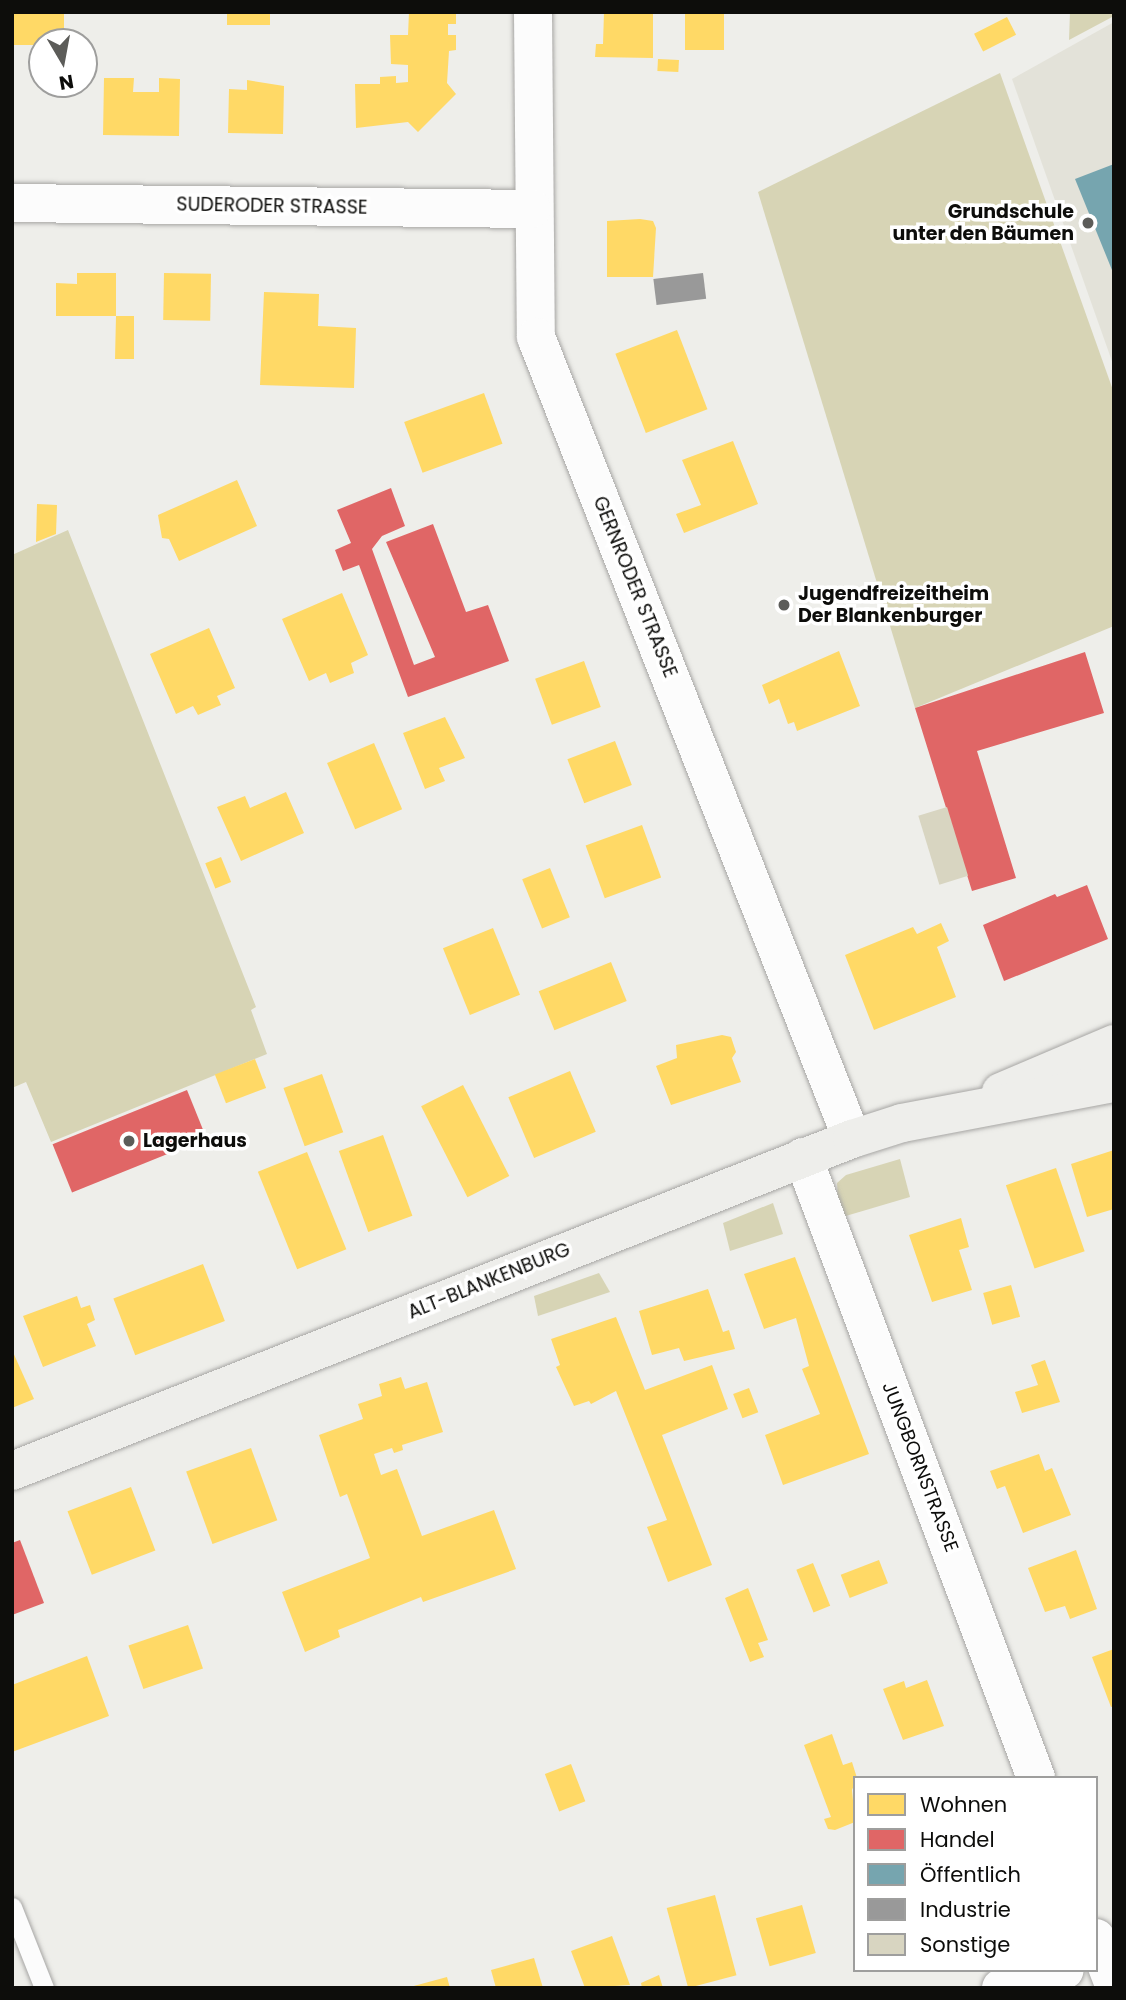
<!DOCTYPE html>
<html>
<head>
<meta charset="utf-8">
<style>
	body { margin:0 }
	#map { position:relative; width:1126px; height:2000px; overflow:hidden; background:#eeeeea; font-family:Poppins,sans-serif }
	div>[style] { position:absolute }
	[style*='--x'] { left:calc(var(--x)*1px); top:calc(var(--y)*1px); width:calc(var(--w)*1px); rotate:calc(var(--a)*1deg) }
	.built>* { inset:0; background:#e3e2d9 }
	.green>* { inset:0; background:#d7d4b5 }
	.homes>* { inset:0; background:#ffd966; transform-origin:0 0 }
	.shops>* { inset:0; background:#e06666; transform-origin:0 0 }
	.public>* { inset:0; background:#76a5af }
	.industry>* { inset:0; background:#999; transform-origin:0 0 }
	.building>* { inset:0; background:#d8d5c1; transform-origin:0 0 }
	.roads { filter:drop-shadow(0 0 2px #a7a6a4) drop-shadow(0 0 2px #a7a6a4) }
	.service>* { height:19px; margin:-9.5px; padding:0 9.5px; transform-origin:9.5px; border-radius:9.5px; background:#fcfcfc }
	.minor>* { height:38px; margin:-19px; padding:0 19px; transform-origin:19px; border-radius:19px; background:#fcfcfc }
	.secondary>* { height:38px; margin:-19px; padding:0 19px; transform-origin:19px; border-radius:19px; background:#eeeeeb }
	.dots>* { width:19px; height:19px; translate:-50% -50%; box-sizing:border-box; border:4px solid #fff; border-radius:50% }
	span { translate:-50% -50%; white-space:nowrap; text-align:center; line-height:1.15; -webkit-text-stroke:7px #fff; paint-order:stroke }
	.street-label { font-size:19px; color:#0d0d0b }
	.poi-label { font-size:19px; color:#0d0d0b; font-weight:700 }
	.right { translate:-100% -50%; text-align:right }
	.left { translate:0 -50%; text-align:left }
	.frame { position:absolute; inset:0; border:14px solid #0d0d0b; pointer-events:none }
	.legend { position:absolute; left:853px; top:1776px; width:245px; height:196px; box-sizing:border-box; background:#fff; border:2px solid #9e9e9d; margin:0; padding:9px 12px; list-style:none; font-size:21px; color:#0d0d0b }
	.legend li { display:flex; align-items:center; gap:14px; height:35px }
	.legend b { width:35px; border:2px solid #9e9e9d }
	.north { position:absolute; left:28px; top:28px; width:70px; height:70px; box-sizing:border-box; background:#fff; border:2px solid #9e9e9d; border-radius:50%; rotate:170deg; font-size:19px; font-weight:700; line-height:28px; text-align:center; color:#0d0d0b }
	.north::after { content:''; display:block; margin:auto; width:24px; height:32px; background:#5c5c59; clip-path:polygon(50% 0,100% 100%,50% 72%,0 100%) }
</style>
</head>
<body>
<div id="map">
	<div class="built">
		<i style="clip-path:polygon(1114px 22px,1114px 367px,1012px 79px)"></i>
	</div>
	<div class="green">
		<i style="clip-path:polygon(1070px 12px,1114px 12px,1114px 16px,1069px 40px)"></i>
		<i style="clip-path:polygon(1000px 73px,1114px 393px,1114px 626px,915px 708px,758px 192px)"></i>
		<i style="clip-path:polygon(68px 530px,256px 1007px,251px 1010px,267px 1054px,51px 1142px,26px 1082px,12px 1088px,12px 555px)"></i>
		<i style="clip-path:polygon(900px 1159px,910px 1197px,839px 1218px,837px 1183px,846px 1175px)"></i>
		<i style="clip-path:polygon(773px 1203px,783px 1234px,730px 1251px,723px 1223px)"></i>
		<i style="clip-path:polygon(599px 1273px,610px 1292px,538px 1316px,534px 1296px)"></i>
	</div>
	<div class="homes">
		<i style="left:12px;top:12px;width:52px;height:33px"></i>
		<i style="left:227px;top:12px;width:43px;height:13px"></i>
		<i style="clip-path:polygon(409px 12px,456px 12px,456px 24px,448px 24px,448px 35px,456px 35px,456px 50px,449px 51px,447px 83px,456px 94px,418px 132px,408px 122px,356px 128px,355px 84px,380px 84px,380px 77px,396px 76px,396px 83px,408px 82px,408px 65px,391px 64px,390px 35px,408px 35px)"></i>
		<i style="clip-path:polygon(604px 12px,653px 12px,653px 58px,595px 57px,596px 44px,603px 44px)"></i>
		<i style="left:685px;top:12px;width:39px;height:38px"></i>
		<i style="left:1007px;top:17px;width:20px;height:37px;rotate:63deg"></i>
		<i style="left:658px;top:59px;width:21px;height:12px;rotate:3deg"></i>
		<i style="clip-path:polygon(104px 78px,134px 78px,133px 92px,159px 92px,159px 78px,180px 79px,179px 136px,103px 135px)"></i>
		<i style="clip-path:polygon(247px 80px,284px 86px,283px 134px,228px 133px,229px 89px,247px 90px)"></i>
		<i style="clip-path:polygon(640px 219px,653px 221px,656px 228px,653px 277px,607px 277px,607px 221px)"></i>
		<i style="clip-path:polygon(77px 273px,116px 273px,116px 316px,134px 316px,134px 359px,115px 359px,116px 316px,56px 316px,56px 283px,77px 284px)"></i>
		<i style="left:164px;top:273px;width:47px;height:47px;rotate:1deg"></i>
		<i style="clip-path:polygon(264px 292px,319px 294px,318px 326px,356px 328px,354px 388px,260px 385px)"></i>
		<i style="left:677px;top:330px;width:85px;height:66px;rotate:69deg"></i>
		<i style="left:484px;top:393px;width:54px;height:85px;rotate:70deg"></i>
		<i style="clip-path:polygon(733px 441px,758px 504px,684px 533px,676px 514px,701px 505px,682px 460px)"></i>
		<i style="clip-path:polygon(237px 480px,257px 526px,179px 561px,169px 539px,162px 538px,158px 515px)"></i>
		<i style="clip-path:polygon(37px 504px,57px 505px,56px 534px,36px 542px)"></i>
		<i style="clip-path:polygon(342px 593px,368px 655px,351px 663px,354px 673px,330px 683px,326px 673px,309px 681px,282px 619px)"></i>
		<i style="clip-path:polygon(209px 628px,235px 688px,217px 696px,221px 705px,198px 715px,193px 706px,176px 714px,150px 654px)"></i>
		<i style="clip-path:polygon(839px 651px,860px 706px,797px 731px,794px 722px,788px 724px,779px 699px,769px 704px,762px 685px)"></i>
		<i style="left:584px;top:661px;width:49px;height:52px;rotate:70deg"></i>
		<i style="clip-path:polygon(445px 717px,465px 758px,439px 768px,445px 781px,425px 789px,403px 733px)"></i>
		<i style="left:615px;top:741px;width:47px;height:51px;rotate:69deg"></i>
		<i style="left:374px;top:743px;width:72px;height:51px;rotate:67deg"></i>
		<i style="clip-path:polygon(286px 792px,304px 833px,241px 861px,217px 807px,245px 796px,250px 808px)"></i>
		<i style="left:642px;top:825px;width:56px;height:60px;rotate:70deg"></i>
		<i style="left:221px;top:857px;width:27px;height:17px;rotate:68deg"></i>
		<i style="left:550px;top:868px;width:53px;height:30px;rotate:68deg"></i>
		<i style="clip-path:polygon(941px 923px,949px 941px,937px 947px,956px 997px,874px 1030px,845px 955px,913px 927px,917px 934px)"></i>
		<i style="left:493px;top:928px;width:72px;height:54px;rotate:68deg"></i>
		<i style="left:611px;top:962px;width:42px;height:78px;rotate:68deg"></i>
		<i style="clip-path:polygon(722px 1035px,731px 1037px,736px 1052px,732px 1058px,741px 1082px,671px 1105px,656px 1066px,677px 1058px,676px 1045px)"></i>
		<i style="left:255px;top:1059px;width:31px;height:43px;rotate:69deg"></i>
		<i style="left:570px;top:1071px;width:66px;height:67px;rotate:67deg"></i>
		<i style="left:322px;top:1074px;width:62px;height:41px;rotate:70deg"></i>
		<i style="left:463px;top:1085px;width:102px;height:47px;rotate:63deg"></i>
		<i style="left:383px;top:1135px;width:86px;height:47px;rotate:70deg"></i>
		<i style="clip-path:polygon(1114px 1150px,1114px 1209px,1087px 1217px,1071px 1164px)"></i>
		<i style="left:307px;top:1152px;width:105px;height:53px;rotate:68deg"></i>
		<i style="left:1056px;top:1168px;width:88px;height:53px;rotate:71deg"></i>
		<i style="clip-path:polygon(961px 1218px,969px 1247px,959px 1250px,972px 1290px,932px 1302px,909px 1235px)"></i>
		<i style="clip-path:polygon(795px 1257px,869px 1454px,783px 1485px,765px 1435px,820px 1414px,802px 1369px,809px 1366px,796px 1318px,764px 1329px,744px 1274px)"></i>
		<i style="left:203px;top:1264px;width:61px;height:96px;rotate:69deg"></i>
		<i style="left:1011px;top:1285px;width:33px;height:29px;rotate:74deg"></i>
		<i style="clip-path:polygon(708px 1289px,723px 1332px,729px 1330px,735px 1349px,684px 1361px,679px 1348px,652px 1355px,639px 1311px)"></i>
		<i style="clip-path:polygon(77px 1296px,81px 1308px,90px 1305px,95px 1320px,87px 1324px,96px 1346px,43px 1367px,23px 1316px)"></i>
		<i style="clip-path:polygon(616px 1317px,645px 1390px,712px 1365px,728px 1409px,662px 1435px,712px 1565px,668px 1582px,647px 1527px,667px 1520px,616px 1391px,591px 1404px,589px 1401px,574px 1406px,556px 1367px,560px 1365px,551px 1339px)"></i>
		<i style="clip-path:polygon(12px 1350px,34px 1399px,12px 1408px)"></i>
		<i style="clip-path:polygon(1045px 1360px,1060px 1402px,1022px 1413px,1015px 1392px,1038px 1385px,1031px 1365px)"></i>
		<i style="clip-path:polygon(401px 1377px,405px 1389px,427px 1382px,443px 1432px,402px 1445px,403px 1450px,394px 1453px,392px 1448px,374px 1454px,381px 1475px,397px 1469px,422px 1536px,494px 1510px,516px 1569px,423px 1602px,421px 1597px,338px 1630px,340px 1637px,305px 1652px,282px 1592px,370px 1558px,347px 1494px,340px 1497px,319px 1435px,363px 1419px,358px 1404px,382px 1396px,379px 1384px)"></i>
		<i style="left:749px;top:1388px;width:26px;height:17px;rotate:69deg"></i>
		<i style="left:251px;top:1448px;width:77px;height:69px;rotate:70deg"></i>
		<i style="clip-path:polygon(1039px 1454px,1045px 1471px,1052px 1468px,1071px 1515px,1023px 1533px,1005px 1486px,997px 1489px,990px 1471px)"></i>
		<i style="left:131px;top:1487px;width:68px;height:68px;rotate:69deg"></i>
		<i style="clip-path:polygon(1076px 1550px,1097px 1609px,1070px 1619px,1065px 1606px,1045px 1612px,1028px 1568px)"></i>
		<i style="left:879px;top:1560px;width:25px;height:41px;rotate:69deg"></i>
		<i style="left:813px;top:1563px;width:46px;height:18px;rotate:68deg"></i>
		<i style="clip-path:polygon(748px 1588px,768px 1640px,758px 1643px,764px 1657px,750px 1662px,725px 1598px)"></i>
		<i style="left:188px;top:1625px;width:46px;height:63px;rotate:71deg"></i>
		<i style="clip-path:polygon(1114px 1649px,1114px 1706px,1111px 1707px,1092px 1657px)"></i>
		<i style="clip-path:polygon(87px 1656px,109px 1716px,12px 1752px,12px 1685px)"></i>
		<i style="clip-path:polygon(927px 1680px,944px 1726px,903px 1740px,883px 1689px,904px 1681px,906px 1688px)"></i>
		<i style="clip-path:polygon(832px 1734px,843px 1765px,852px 1762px,857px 1778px,852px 1790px,855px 1822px,835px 1830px,828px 1829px,824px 1819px,831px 1817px,804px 1745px)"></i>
		<i style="left:571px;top:1764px;width:40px;height:28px;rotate:69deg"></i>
		<i style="left:715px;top:1895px;width:83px;height:50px;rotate:75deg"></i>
		<i style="left:802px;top:1905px;width:50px;height:48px;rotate:74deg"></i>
		<i style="clip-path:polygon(612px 1936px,630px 1985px,585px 1988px,571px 1951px)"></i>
		<i style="clip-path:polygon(534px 1958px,543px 1988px,496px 1988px,491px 1970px)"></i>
		<i style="clip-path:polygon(659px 1975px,663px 1988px,642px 1988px,641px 1983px)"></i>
		<i style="clip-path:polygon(447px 1977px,450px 1988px,410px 1988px,410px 1987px)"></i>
	</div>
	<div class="shops">
		<i style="clip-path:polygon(391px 488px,405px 526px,382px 536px,372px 549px,414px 665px,435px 657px,386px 542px,433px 524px,466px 612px,488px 605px,509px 661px,408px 697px,359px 565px,343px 571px,335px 550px,351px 543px,337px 510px)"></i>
		<i style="clip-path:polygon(1085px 652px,1104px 713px,977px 751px,1016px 878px,972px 891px,915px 708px)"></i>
		<i style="clip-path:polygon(1087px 885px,1108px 939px,1004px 981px,983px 925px,1055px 894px,1057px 897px)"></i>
		<i style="left:187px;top:1090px;width:52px;height:145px;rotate:68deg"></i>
		<i style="clip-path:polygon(20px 1540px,44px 1603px,12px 1615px,12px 1543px)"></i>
	</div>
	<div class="public">
		<i style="clip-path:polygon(1114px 164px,1114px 275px,1075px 179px)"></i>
	</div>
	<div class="industry">
		<i style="left:703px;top:273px;width:26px;height:50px;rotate:83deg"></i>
	</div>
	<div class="building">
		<i style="left:947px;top:807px;width:72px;height:30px;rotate:73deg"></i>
	</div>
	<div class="roads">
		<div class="service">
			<i style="--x:12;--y:1907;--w:87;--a:68.4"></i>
		</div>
		<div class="minor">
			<i style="--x:533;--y:12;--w:325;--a:89.5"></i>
			<i style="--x:536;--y:337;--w:862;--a:68.49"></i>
			<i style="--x:12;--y:203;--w:520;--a:0.66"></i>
			<i style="--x:803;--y:1157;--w:663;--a:69.43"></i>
			<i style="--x:1096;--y:1938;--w:50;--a:69"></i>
			<i style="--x:1001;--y:1988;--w:66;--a:-15.7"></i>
		</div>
		<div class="secondary">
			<i style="--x:1001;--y:1092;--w:123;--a:-23"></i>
			<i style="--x:12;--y:1471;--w:903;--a:-21.57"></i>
			<i style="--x:852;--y:1139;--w:52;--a:-17.7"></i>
			<i style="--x:902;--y:1123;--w:216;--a:-10.7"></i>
		</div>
	</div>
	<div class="dots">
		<i style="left:1088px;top:223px;background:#5c5c59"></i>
		<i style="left:784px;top:605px;background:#5c5c59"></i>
		<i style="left:129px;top:1141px;background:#5c5c59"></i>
	</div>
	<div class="street-label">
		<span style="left:272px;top:206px;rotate:1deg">SUDERODER STRASSE</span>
		<span style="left:635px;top:587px;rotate:68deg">GERNRODER STRASSE</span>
		<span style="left:489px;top:1281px;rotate:-22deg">ALT-BLANKENBURG</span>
		<span style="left:920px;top:1467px;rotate:69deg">JUNGBORNSTRASSE</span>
	</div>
	<div class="poi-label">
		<span class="right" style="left:1074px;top:223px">Grundschule<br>unter den Bäumen</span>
		<span class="left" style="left:798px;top:605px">Jugendfreizeitheim<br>Der Blankenburger</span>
		<span class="left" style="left:143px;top:1141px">Lagerhaus</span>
	</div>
	<div class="frame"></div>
	<ul class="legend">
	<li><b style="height:19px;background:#ffd966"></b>Wohnen</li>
	<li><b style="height:19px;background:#e06666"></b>Handel</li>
	<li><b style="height:19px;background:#76a5af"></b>Öffentlich</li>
	<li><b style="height:19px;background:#999"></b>Industrie</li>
	<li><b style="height:19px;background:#d8d5c1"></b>Sonstige</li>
	</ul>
	<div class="north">N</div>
</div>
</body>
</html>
